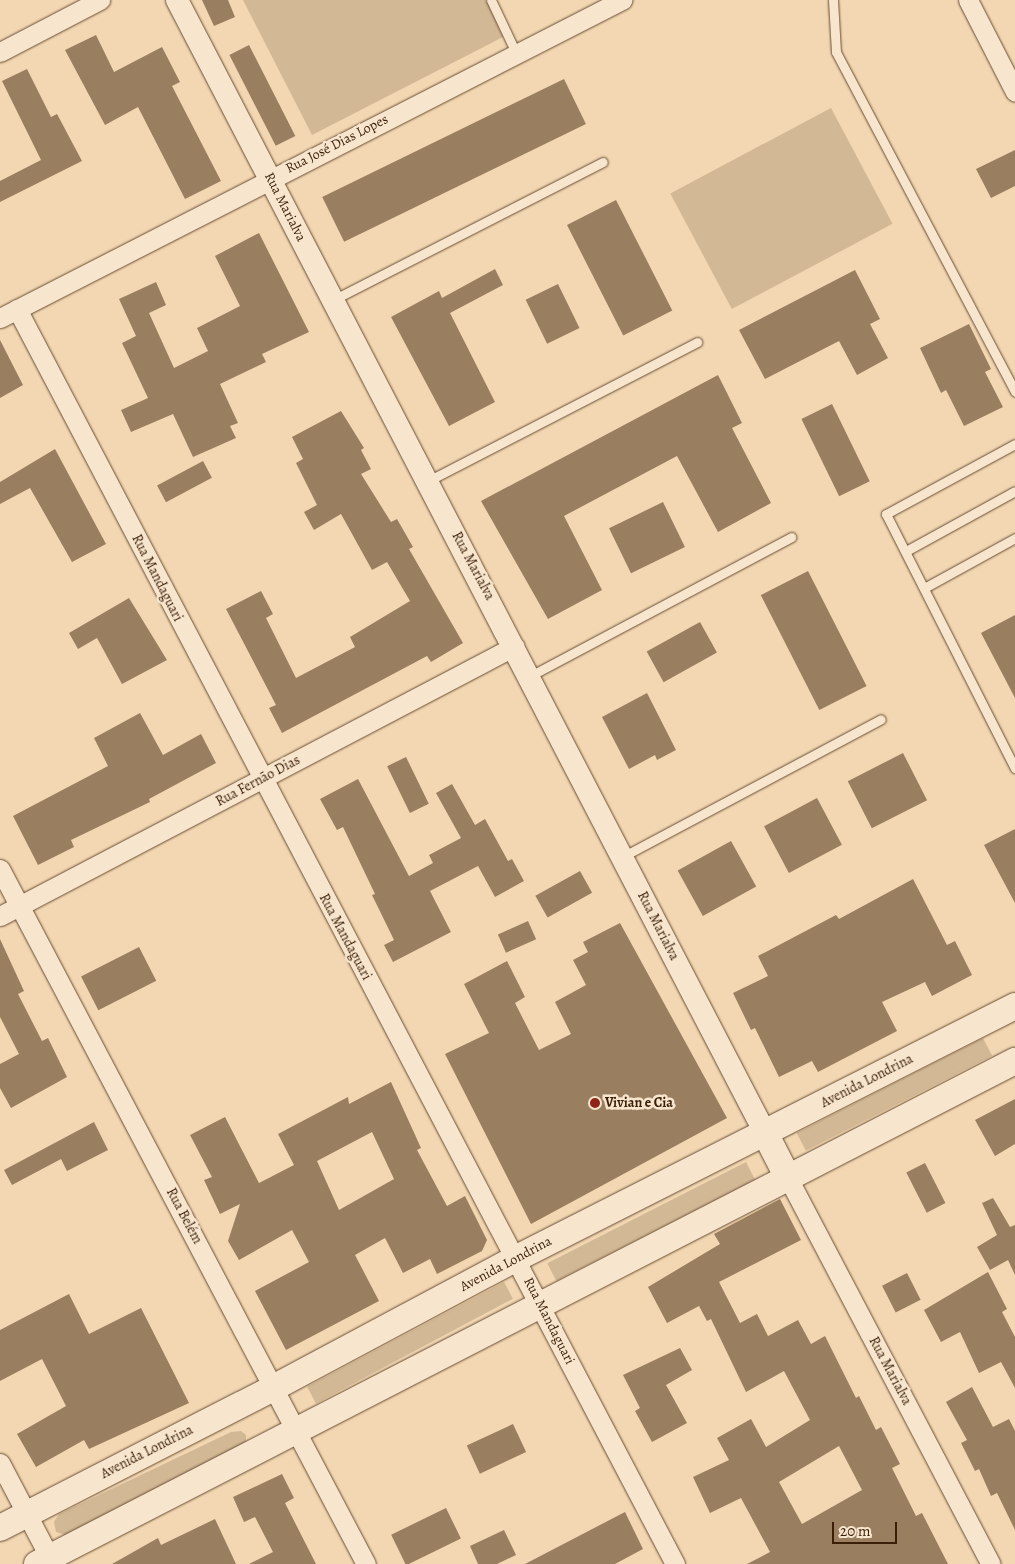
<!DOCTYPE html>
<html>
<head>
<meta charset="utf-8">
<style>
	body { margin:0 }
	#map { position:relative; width:1015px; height:1564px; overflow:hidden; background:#f2d7b2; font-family:Alegreya,serif }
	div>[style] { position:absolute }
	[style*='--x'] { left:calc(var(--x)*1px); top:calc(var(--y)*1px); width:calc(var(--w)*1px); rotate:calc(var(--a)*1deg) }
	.green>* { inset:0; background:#d3b895; transform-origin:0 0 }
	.building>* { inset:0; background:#9a7e60; transform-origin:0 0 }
	.roads { filter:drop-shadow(0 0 1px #684c32) drop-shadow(0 0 1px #684c32) }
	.service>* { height:9px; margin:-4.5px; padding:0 4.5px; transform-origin:4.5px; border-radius:4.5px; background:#f7e5cd }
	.minor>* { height:19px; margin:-9.5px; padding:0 9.5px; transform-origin:9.5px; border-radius:9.5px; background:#f7e5cd }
	.tertiary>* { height:22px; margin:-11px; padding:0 11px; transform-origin:11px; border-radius:11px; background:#f7e5cd }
	.secondary>* { height:26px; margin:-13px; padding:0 13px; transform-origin:13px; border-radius:13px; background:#f7e5cd }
	.dots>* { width:14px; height:14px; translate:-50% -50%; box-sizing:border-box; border:2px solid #f7e5cd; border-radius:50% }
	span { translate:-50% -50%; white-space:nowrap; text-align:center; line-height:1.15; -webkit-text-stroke:5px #f7e5cd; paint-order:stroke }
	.street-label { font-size:14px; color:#3a1e08 }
	.poi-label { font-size:14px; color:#3a1e08; font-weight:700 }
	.left { translate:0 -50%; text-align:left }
	.scale { position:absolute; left:832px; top:1522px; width:65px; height:22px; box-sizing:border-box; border:2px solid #3a1e08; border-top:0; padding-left:6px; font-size:15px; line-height:18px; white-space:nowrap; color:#3a1e08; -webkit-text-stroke:4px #f7e5cd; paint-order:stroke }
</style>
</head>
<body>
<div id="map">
	<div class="green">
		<i style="clip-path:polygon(243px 0,488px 0,505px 36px,312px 135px)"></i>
		<i style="left:831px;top:108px;width:131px;height:182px;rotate:62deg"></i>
		<i style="left:983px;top:1038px;width:20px;height:209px;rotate:63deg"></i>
		<i style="left:746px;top:1162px;width:20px;height:223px;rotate:63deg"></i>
		<i style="left:504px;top:1282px;width:19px;height:223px;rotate:62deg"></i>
		<i style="clip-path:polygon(241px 1431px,246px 1435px,246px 1444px,66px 1535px,56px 1532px,54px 1522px,59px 1514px,231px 1432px)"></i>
	</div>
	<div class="building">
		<i style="clip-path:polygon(202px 0,228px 0,235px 17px,214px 26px)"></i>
		<i style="clip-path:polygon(96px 35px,114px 72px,162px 47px,180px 82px,172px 86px,221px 181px,185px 199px,138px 107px,105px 125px,65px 50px)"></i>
		<i style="left:249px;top:45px;width:102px;height:22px;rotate:63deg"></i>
		<i style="clip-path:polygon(27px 69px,51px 117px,57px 114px,82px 161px,0 202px,0 181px,41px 160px,2px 81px)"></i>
		<i style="left:564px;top:79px;width:50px;height:269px;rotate:64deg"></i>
		<i style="clip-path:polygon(1015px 150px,1015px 186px,991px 198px,976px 169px)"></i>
		<i style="left:616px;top:200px;width:124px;height:55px;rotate:63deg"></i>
		<i style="clip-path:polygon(259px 233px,309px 332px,262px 354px,266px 362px,220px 384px,238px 423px,230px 426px,236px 438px,193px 457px,173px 414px,131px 432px,121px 410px,148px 398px,122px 343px,136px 336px,119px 299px,156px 282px,166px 305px,149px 313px,174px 368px,208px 351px,197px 328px,240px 306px,215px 256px)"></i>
		<i style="clip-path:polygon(495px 269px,503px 285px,450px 313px,495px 402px,449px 426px,391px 317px,439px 291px,442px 298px)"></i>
		<i style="clip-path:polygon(855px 270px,880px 319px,870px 324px,888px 358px,857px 375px,839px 341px,765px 379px,739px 330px)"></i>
		<i style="left:558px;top:284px;width:49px;height:36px;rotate:64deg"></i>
		<i style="clip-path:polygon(969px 324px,991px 369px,985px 372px,1003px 407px,964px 426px,946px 390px,941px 393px,920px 348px)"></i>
		<i style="clip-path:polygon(0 340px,23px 385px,0 398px)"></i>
		<i style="clip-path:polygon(718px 375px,742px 423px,732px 428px,771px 503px,718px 532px,677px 456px,564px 516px,602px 590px,548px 619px,481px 501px)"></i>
		<i style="left:832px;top:404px;width:86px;height:34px;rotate:64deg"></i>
		<i style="clip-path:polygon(341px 411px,364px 448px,361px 450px,371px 469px,361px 474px,391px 522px,397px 519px,413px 547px,409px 549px,463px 643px,431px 662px,427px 656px,282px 733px,269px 708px,276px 705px,226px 609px,261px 591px,273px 614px,266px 618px,296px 678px,355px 647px,350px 637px,410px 601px,387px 562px,372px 570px,341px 514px,314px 530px,304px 512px,317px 505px,296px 463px,303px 459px,292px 437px)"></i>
		<i style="clip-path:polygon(55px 449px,106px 544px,72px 562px,30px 488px,0 504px,0 482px)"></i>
		<i style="left:203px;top:461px;width:19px;height:52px;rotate:62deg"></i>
		<i style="left:663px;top:502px;width:50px;height:60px;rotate:64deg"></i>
		<i style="left:808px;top:571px;width:129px;height:53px;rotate:63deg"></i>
		<i style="clip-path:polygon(129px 598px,167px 660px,122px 684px,97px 638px,78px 649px,69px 633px)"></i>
		<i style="clip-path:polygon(1015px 615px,1015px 698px,981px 633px)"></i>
		<i style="left:700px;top:622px;width:35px;height:61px;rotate:61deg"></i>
		<i style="clip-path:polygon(647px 693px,676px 750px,657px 760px,655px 755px,629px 769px,602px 717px)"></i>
		<i style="clip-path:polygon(140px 713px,163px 755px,201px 734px,216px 763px,149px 799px,150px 802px,71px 840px,74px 847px,38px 865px,13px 816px,108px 766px,94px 738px)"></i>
		<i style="left:903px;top:753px;width:53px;height:62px;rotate:63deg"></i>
		<i style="left:406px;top:757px;width:52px;height:21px;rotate:64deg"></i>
		<i style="clip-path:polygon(358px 779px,409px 876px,433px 863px,429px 855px,461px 838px,436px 793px,452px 784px,475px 825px,485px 819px,508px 861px,512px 859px,524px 881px,495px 897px,478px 866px,430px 891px,451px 932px,393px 962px,384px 945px,394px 940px,372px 895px,375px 894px,343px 827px,337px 830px,320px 799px)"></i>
		<i style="left:817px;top:798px;width:53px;height:60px;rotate:62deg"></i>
		<i style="clip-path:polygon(1015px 829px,1015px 903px,984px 845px)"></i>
		<i style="left:731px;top:841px;width:52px;height:61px;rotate:61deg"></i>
		<i style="left:580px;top:871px;width:25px;height:51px;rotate:61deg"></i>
		<i style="clip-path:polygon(913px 879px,947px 945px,955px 941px,972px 975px,932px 996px,925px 982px,882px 1002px,897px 1031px,818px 1072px,812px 1061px,779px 1077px,755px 1028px,751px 1030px,733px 993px,768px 976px,758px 956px,836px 915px,839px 919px)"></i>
		<i style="left:528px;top:921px;width:20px;height:33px;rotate:66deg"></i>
		<i style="clip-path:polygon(620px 923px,727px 1118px,531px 1224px,445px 1054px,489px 1033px,464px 984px,507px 961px,525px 997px,515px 1003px,539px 1050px,571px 1034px,555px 1002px,586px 985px,573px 960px,588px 952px,583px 942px)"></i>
		<i style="clip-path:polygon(0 939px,24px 991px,18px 994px,42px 1041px,48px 1038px,67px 1077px,11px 1108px,0 1088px,0 1064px,19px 1054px,0 1017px)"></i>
		<i style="left:139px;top:947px;width:38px;height:65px;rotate:63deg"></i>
		<i style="clip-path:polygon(evenodd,391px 1082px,421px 1148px,417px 1150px,447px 1206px,465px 1196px,487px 1240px,482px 1251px,437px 1274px,430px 1259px,403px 1273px,385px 1238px,355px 1255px,379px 1301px,286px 1350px,255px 1291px,309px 1262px,292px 1230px,239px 1260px,228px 1241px,240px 1204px,220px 1214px,204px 1180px,212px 1177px,190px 1135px,225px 1117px,259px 1183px,294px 1165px,278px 1134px,348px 1097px,349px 1104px,391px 1082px,372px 1132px,394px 1179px,339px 1210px,317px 1161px,372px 1132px)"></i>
		<i style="clip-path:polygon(1015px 1099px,1015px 1144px,995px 1156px,975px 1120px)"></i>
		<i style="clip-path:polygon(94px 1122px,108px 1150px,67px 1171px,61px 1159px,12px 1185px,4px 1170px)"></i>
		<i style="left:925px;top:1163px;width:45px;height:21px;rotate:63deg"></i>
		<i style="clip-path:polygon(993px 1198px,1010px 1227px,1015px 1225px,1015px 1275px,1008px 1260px,990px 1270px,977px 1247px,997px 1235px,982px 1203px)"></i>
		<i style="clip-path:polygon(evenodd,780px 1199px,801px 1240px,719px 1282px,740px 1323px,757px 1314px,768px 1336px,798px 1320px,811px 1344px,825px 1336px,856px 1398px,859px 1396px,876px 1430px,881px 1427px,900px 1464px,892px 1468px,916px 1516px,922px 1513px,948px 1564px,747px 1564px,770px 1552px,741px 1498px,710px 1513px,693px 1477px,729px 1460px,717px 1438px,751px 1419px,766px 1447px,810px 1420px,784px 1371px,746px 1392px,711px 1319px,707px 1321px,699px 1306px,667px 1323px,648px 1287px,720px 1244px,714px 1234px,780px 1199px,839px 1446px,862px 1490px,802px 1524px,779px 1482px,839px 1446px)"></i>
		<i style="clip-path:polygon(988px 1272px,1007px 1309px,1002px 1312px,1015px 1337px,1015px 1388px,1001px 1362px,979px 1373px,960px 1332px,941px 1342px,924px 1310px)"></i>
		<i style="left:907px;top:1273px;width:30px;height:28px;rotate:63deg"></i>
		<i style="clip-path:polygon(69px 1294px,89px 1334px,141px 1308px,189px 1403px,89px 1449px,84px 1440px,36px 1467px,17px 1434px,66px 1406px,42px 1359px,0 1381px,0 1330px)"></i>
		<i style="clip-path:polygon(680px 1348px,692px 1370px,666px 1385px,687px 1423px,652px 1442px,635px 1411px,640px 1408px,623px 1375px)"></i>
		<i style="clip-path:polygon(972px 1387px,993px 1427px,1009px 1419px,1015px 1431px,1015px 1530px,997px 1493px,991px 1496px,979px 1469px,975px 1471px,961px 1443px,967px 1440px,946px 1402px)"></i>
		<i style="left:513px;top:1424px;width:31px;height:51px;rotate:65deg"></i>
		<i style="clip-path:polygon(282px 1474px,294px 1498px,285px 1503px,316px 1564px,249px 1564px,273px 1552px,255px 1517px,244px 1522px,233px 1497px)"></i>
		<i style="left:446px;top:1508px;width:34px;height:61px;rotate:64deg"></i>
		<i style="clip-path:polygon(625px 1512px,643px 1549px,615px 1564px,525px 1564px)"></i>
		<i style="clip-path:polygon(215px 1519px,236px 1564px,112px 1564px,158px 1538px,161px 1545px)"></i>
		<i style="clip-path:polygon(504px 1530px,516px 1555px,497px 1564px,478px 1564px,470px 1546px)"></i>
	</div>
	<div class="roads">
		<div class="service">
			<i style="--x:491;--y:0;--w:59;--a:64.7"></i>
			<i style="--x:833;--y:0;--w:52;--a:86.7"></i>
			<i style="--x:836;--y:52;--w:384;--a:62.2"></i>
			<i style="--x:333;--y:300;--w:303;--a:-27.1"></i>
			<i style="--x:1015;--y:444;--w:147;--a:151.5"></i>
			<i style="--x:886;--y:514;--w:285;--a:63.1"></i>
			<i style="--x:428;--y:481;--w:303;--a:-27.3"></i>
			<i style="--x:906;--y:551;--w:124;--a:-28.8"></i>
			<i style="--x:926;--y:587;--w:102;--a:-28.8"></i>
			<i style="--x:530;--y:676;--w:296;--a:-28"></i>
			<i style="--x:622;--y:857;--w:293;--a:-28"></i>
		</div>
		<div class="minor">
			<i style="--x:968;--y:0;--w:103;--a:62.9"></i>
			<i style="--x:0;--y:52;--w:113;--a:-27.5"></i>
			<i style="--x:17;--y:309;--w:1417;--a:62.33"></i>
			<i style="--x:0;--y:318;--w:699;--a:-27.08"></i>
			<i style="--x:0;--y:869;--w:785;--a:62.23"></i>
			<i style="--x:0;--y:916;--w:581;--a:-27.67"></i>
			<i style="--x:788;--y:1178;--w:436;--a:62.3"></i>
			<i style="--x:0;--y:1463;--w:114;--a:62.3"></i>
		</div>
		<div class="tertiary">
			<i style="--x:177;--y:0;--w:1276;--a:62.57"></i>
		</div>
		<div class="secondary">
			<i style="--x:765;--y:1133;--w:51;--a:62.9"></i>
			<i style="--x:0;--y:1528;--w:309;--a:-27.1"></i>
			<i style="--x:275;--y:1387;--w:274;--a:-28.1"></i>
			<i style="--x:517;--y:1258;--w:558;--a:-26.84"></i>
			<i style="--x:37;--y:1564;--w:1100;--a:-27.22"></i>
		</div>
	</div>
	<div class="dots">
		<i style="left:595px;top:1103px;background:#8f2418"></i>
	</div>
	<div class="street-label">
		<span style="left:337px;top:144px;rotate:-27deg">Rua José Dias Lopes</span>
		<span style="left:285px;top:207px;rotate:63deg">Rua Marialva</span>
		<span style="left:473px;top:566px;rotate:62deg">Rua Marialva</span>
		<span style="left:157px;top:578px;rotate:63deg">Rua Mandaguari</span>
		<span style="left:258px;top:781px;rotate:-28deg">Rua Fernão Dias</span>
		<span style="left:658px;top:926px;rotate:63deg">Rua Marialva</span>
		<span style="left:345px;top:937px;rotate:62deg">Rua Mandaguari</span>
		<span style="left:867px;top:1081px;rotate:-27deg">Avenida Londrina</span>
		<span style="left:184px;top:1216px;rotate:62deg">Rua Belém</span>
		<span style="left:506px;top:1264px;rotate:-28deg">Avenida Londrina</span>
		<span style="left:549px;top:1321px;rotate:63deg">Rua Mandaguari</span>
		<span style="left:890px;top:1371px;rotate:62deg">Rua Marialva</span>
		<span style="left:147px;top:1452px;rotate:-27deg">Avenida Londrina</span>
	</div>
	<div class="poi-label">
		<span class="left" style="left:605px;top:1103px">Vivian e Cia</span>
	</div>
	<div class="scale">20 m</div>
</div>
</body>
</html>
